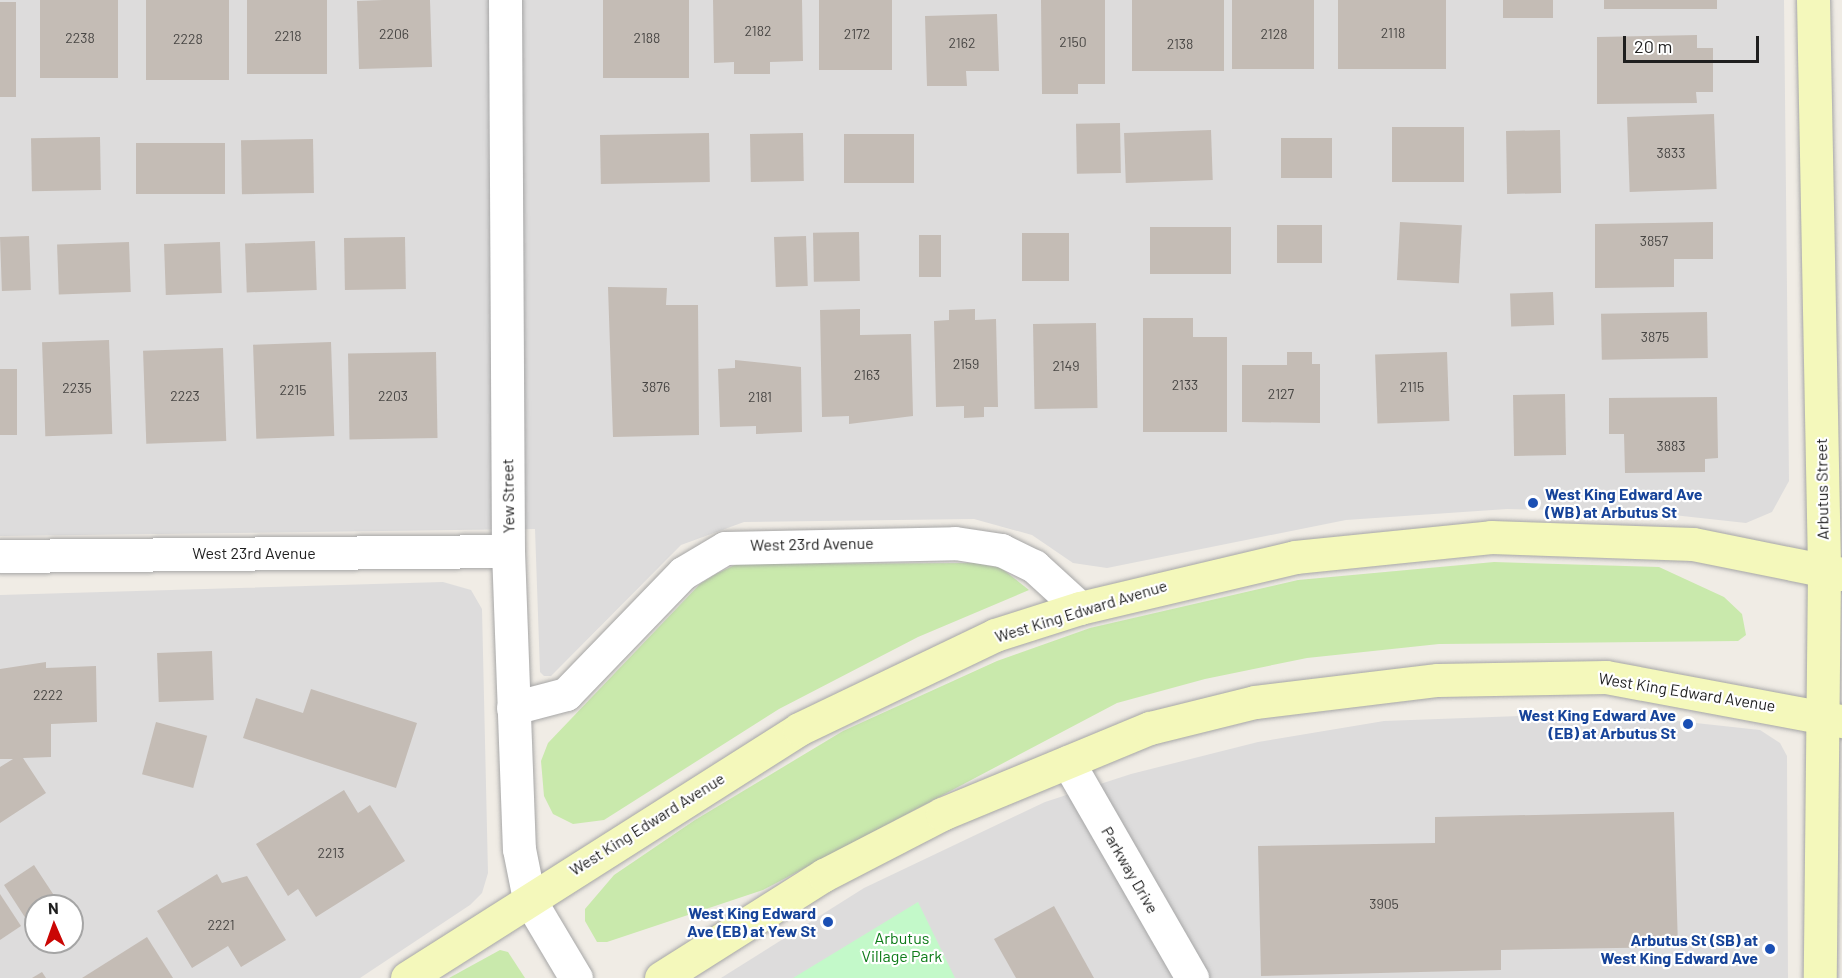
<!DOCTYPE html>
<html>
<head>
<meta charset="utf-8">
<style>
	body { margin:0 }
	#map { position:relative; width:1842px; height:978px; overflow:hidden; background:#f0ece5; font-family:Barlow,sans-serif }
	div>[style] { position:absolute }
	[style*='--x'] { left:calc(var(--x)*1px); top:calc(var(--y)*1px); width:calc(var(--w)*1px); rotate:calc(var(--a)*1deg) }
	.residential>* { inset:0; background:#dddcdc }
	.grass>* { inset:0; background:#c9e9ac }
	.park>* { inset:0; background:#c3f9c9 }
	.building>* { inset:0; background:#c4bcb5; transform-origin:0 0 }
	.roads { filter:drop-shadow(0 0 2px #a6a6a6) drop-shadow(0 0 2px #a6a6a6) }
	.minor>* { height:33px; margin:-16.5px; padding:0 16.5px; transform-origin:16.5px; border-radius:16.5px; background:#fff }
	.secondary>* { height:33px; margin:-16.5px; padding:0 16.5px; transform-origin:16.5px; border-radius:16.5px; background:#f4f8bb }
	.dots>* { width:16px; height:16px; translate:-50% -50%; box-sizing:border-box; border:3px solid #fff; border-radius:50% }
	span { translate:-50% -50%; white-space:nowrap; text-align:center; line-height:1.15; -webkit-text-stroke:4.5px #fff; paint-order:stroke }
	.number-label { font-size:14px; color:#484644 }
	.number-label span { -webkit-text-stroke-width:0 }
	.street-label { font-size:16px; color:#1f1f1f }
	.transit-label { font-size:16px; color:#164399; font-weight:700 }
	.left { translate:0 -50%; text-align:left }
	.right { translate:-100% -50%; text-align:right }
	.park-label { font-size:16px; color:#0e7c19 }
	.north { position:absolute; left:24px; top:894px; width:60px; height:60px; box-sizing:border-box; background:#fff; border:2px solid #a5a5a5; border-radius:50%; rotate:358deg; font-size:16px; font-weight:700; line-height:24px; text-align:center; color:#1f1f1f }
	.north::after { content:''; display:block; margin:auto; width:21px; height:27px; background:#ca0704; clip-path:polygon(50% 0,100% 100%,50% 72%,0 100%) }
	.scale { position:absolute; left:1623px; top:36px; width:136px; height:27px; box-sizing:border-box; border:3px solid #1f1f1f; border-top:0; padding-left:8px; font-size:18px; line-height:21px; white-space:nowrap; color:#1f1f1f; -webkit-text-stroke:4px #fff; paint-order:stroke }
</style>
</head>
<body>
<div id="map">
	<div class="residential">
		<i style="clip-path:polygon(0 0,1784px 0,1789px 481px,1772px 512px,1746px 523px,1646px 512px,1507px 509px,1346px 520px,1107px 568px,1073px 563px,1032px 535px,974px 519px,744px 522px,681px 545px,551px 676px,544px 676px,540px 672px,535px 529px,0 536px)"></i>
		<i style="clip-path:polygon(evenodd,443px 582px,471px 590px,482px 609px,488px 873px,482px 893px,470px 905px,360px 978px,0 978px,0 595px,443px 582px,36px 906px,72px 906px,72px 942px,36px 942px,36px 906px)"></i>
		<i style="clip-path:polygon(1604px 713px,1760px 730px,1780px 743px,1787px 756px,1788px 978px,721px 978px,864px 888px,1045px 802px,1131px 774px,1258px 742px,1384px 721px)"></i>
	</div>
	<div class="grass">
		<i style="clip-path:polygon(1494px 562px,1659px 567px,1724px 597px,1742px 614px,1746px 635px,1738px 641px,1439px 644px,1307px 658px,1205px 679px,1117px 703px,763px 890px,607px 942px,597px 942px,585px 921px,585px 909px,614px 875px,695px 820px,843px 731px,997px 661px,1090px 628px,1298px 580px)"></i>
		<i style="clip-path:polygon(975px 563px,1001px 568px,1029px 590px,918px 637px,779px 709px,604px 820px,573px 824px,553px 814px,544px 796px,541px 761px,548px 743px,700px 584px,716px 574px,737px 564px)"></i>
		<i style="clip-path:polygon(500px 950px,508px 952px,525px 978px,449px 978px)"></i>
	</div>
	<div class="park">
		<i style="clip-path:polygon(918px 902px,955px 978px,793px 978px)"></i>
	</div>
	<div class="building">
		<i style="left:40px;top:0;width:78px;height:78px"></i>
		<i style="left:146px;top:0;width:83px;height:80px"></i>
		<i style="left:247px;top:0;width:80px;height:74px"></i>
		<i style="clip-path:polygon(383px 0,430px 0,432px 67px,359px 69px,357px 1px)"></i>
		<i style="left:603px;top:0;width:86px;height:78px"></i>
		<i style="clip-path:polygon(713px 0,802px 0,803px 61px,770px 62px,770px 74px,734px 74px,734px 62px,714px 63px)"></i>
		<i style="left:819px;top:0;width:73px;height:70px"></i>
		<i style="clip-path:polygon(1041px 0,1105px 0,1105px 84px,1078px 84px,1078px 94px,1042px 94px)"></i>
		<i style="left:1132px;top:0;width:92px;height:71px"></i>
		<i style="left:1232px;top:0;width:82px;height:69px"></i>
		<i style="left:1338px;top:0;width:108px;height:69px"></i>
		<i style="left:1503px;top:0;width:50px;height:18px"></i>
		<i style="left:1604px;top:0;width:113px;height:9px"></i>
		<i style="left:0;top:2px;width:16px;height:95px"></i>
		<i style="clip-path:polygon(997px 14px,999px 71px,966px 71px,967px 86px,927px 86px,925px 16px)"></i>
		<i style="clip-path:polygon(1697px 35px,1697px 48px,1713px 48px,1713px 92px,1696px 92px,1697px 103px,1597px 104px,1597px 37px)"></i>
		<i style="left:1714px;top:114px;width:75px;height:87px;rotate:88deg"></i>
		<i style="left:1120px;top:123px;width:50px;height:44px;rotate:89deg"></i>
		<i style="left:1392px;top:127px;width:72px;height:55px"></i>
		<i style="left:1211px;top:130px;width:50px;height:87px;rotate:88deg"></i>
		<i style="left:1560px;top:130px;width:63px;height:54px;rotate:89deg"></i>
		<i style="left:709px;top:133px;width:49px;height:109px;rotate:89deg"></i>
		<i style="left:803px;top:133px;width:48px;height:53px;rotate:89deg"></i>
		<i style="left:914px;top:134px;width:49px;height:70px;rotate:90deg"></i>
		<i style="left:100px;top:137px;width:53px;height:69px;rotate:89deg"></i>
		<i style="left:1332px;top:138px;width:40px;height:51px;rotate:90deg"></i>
		<i style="left:313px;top:139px;width:54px;height:72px;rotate:89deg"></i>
		<i style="left:225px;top:143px;width:51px;height:89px;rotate:90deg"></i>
		<i style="left:1400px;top:222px;width:62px;height:58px;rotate:3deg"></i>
		<i style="clip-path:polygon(1713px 222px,1713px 259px,1674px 259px,1674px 287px,1595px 288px,1595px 224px)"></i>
		<i style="left:1277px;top:225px;width:45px;height:38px"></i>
		<i style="left:1231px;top:227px;width:47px;height:81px;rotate:90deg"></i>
		<i style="left:859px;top:232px;width:49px;height:46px;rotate:89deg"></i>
		<i style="left:1022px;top:233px;width:47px;height:48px"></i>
		<i style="left:919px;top:235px;width:22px;height:42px"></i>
		<i style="left:29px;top:236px;width:54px;height:29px;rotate:88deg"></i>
		<i style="left:806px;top:236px;width:50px;height:32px;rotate:88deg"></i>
		<i style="left:405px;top:237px;width:52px;height:61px;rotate:89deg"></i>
		<i style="left:315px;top:241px;width:49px;height:70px;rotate:88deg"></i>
		<i style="left:129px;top:242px;width:50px;height:72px;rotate:88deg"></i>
		<i style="left:220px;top:242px;width:51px;height:56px;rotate:88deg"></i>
		<i style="clip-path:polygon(608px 287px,667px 288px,666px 305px,698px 305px,699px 435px,613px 437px)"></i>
		<i style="left:1553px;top:292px;width:33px;height:43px;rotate:88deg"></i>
		<i style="clip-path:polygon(860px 309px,860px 335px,911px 334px,913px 416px,849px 424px,849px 416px,822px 417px,820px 310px)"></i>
		<i style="clip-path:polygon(975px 309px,975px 320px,996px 319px,998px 407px,984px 407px,984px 417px,964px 418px,964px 406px,936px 407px,934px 321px,949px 320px,949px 310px)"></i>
		<i style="left:1707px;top:312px;width:46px;height:106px;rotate:89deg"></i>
		<i style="clip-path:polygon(1143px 318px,1193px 318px,1193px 337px,1227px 337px,1227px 432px,1143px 432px)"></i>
		<i style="left:1096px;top:323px;width:85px;height:63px;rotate:89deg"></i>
		<i style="left:109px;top:340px;width:94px;height:67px;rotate:88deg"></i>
		<i style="left:331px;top:342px;width:94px;height:78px;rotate:88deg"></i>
		<i style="left:223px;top:348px;width:93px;height:80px;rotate:88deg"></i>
		<i style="left:436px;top:352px;width:86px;height:88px;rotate:89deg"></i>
		<i style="clip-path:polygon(1287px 352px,1312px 352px,1312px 364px,1320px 364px,1320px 423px,1242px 422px,1242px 365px,1287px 365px)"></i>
		<i style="left:1447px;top:352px;width:69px;height:72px;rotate:88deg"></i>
		<i style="clip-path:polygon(735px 360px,801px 367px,802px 432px,756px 434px,756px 426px,720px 427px,718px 369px,735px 368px)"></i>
		<i style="left:0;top:369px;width:17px;height:66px"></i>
		<i style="left:1565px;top:394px;width:61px;height:52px;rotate:89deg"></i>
		<i style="clip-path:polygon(1717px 397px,1718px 458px,1705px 459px,1705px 472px,1625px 473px,1624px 434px,1609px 434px,1609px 398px)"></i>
		<i style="left:212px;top:651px;width:49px;height:55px;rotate:88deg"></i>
		<i style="clip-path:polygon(46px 662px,46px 668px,96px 666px,97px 722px,51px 724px,51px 757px,23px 758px,46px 793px,0 823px,0 767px,13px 759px,0 759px,0 669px)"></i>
		<i style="clip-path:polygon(311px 689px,417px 723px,396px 788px,243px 738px,256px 698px,303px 713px)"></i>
		<i style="left:156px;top:722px;width:53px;height:54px;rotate:15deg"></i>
		<i style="clip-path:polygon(344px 790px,358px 813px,370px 805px,405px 861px,316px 917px,298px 889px,288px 896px,256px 844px)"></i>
		<i style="clip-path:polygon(1674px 812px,1678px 947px,1501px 950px,1501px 970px,1261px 976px,1258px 846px,1435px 843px,1435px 817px)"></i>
		<i style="clip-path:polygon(34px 865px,59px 903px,36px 906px,36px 917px,28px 922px,4px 885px)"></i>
		<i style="clip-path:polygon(217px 874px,222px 883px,247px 876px,286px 940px,241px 967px,228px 946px,192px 968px,157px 911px)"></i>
		<i style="clip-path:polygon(0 894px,21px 926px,0 940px)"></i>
		<i style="clip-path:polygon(1054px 906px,1094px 978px,1016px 978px,994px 939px)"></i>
		<i style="clip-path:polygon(147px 937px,173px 978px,82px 978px)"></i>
		<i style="clip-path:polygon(42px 972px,46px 978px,32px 978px)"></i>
	</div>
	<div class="roads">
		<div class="minor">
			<i style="--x:505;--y:0;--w:551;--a:89.69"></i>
			<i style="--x:508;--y:551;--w:298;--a:87.9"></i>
			<i style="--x:519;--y:849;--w:51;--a:78.7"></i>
			<i style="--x:529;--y:899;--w:92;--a:59.3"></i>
			<i style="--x:0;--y:556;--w:508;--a:-0.56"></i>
			<i style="--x:513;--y:708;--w:55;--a:-14.8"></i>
			<i style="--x:566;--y:694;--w:168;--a:-46"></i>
			<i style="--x:683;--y:573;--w:49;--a:-30.8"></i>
			<i style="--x:725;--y:548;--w:230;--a:-1.2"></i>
			<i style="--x:955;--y:543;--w:47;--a:8.7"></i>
			<i style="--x:1001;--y:550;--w:37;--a:26"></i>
			<i style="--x:1034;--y:566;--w:62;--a:42.4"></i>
			<i style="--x:1068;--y:762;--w:249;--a:60.1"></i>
		</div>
		<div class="secondary">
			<i style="--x:1813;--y:0;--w:570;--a:88.89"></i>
			<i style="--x:1824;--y:570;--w:408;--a:90.6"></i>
			<i style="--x:407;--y:978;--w:464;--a:-32.4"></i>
			<i style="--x:799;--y:729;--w:217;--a:-25.6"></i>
			<i style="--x:995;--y:635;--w:89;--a:-17.6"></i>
			<i style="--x:1080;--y:608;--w:221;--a:-13.3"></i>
			<i style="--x:1295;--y:557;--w:197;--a:-5.8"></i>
			<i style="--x:1491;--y:537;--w:202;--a:2"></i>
			<i style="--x:1693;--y:544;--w:152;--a:11.4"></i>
			<i style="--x:661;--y:978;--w:193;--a:-32.3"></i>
			<i style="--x:824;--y:875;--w:133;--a:-27.3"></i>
			<i style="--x:942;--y:814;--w:225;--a:-22.5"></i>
			<i style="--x:1150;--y:728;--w:108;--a:-13.9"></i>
			<i style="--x:1255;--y:702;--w:184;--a:-6.9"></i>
			<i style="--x:1438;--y:680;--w:168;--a:-1"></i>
			<i style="--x:1606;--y:677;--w:240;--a:10.6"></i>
		</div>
	</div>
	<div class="dots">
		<i style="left:1533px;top:503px;background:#1a4fb4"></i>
		<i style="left:1688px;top:724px;background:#1a4fb4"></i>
		<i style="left:828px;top:922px;background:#1a4fb4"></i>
		<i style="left:1770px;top:949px;background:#1a4fb4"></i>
	</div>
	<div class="number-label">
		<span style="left:758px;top:31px">2182</span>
		<span style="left:1393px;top:33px">2118</span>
		<span style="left:394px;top:34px">2206</span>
		<span style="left:857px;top:34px">2172</span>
		<span style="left:1274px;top:34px">2128</span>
		<span style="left:288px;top:36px">2218</span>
		<span style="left:80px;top:38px">2238</span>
		<span style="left:647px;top:38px">2188</span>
		<span style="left:188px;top:39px">2228</span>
		<span style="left:1073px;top:42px">2150</span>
		<span style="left:962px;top:43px">2162</span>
		<span style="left:1180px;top:44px">2138</span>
		<span style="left:1671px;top:153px">3833</span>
		<span style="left:1654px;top:241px">3857</span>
		<span style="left:1655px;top:337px">3875</span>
		<span style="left:966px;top:364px">2159</span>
		<span style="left:1066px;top:366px">2149</span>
		<span style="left:867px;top:375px">2163</span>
		<span style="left:1185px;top:385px">2133</span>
		<span style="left:656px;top:387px">3876</span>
		<span style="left:1412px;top:387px">2115</span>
		<span style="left:77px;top:388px">2235</span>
		<span style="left:293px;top:390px">2215</span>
		<span style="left:1281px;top:394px">2127</span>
		<span style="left:185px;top:396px">2223</span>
		<span style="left:393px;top:396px">2203</span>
		<span style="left:760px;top:397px">2181</span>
		<span style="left:1671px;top:446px">3883</span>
		<span style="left:48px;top:695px">2222</span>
		<span style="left:331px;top:853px">2213</span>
		<span style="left:1384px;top:904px">3905</span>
		<span style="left:221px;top:925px">2221</span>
	</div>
	<div class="street-label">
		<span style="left:1822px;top:489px;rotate:-91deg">Arbutus Street</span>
		<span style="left:508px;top:496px;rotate:-91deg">Yew Street</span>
		<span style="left:812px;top:544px;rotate:-1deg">West 23rd Avenue</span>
		<span style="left:254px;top:553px">West 23rd Avenue</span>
		<span style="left:1081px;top:611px;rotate:-17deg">West King Edward Avenue</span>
		<span style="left:1687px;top:692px;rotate:9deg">West King Edward Avenue</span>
		<span style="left:647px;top:824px;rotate:-32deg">West King Edward Avenue</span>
		<span style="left:1130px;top:870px;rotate:60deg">Parkway Drive</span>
	</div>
	<div class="transit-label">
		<span class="left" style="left:1545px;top:503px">West King Edward Ave<br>(WB) at Arbutus St</span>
		<span class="right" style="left:1676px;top:724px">West King Edward Ave<br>(EB) at Arbutus St</span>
		<span class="right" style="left:816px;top:922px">West King Edward<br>Ave (EB) at Yew St</span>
		<span class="right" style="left:1758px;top:949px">Arbutus St (SB) at<br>West King Edward Ave</span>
	</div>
	<div class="park-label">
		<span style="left:902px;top:947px">Arbutus<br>Village Park</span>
	</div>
	<div class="north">N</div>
	<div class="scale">20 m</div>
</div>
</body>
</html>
